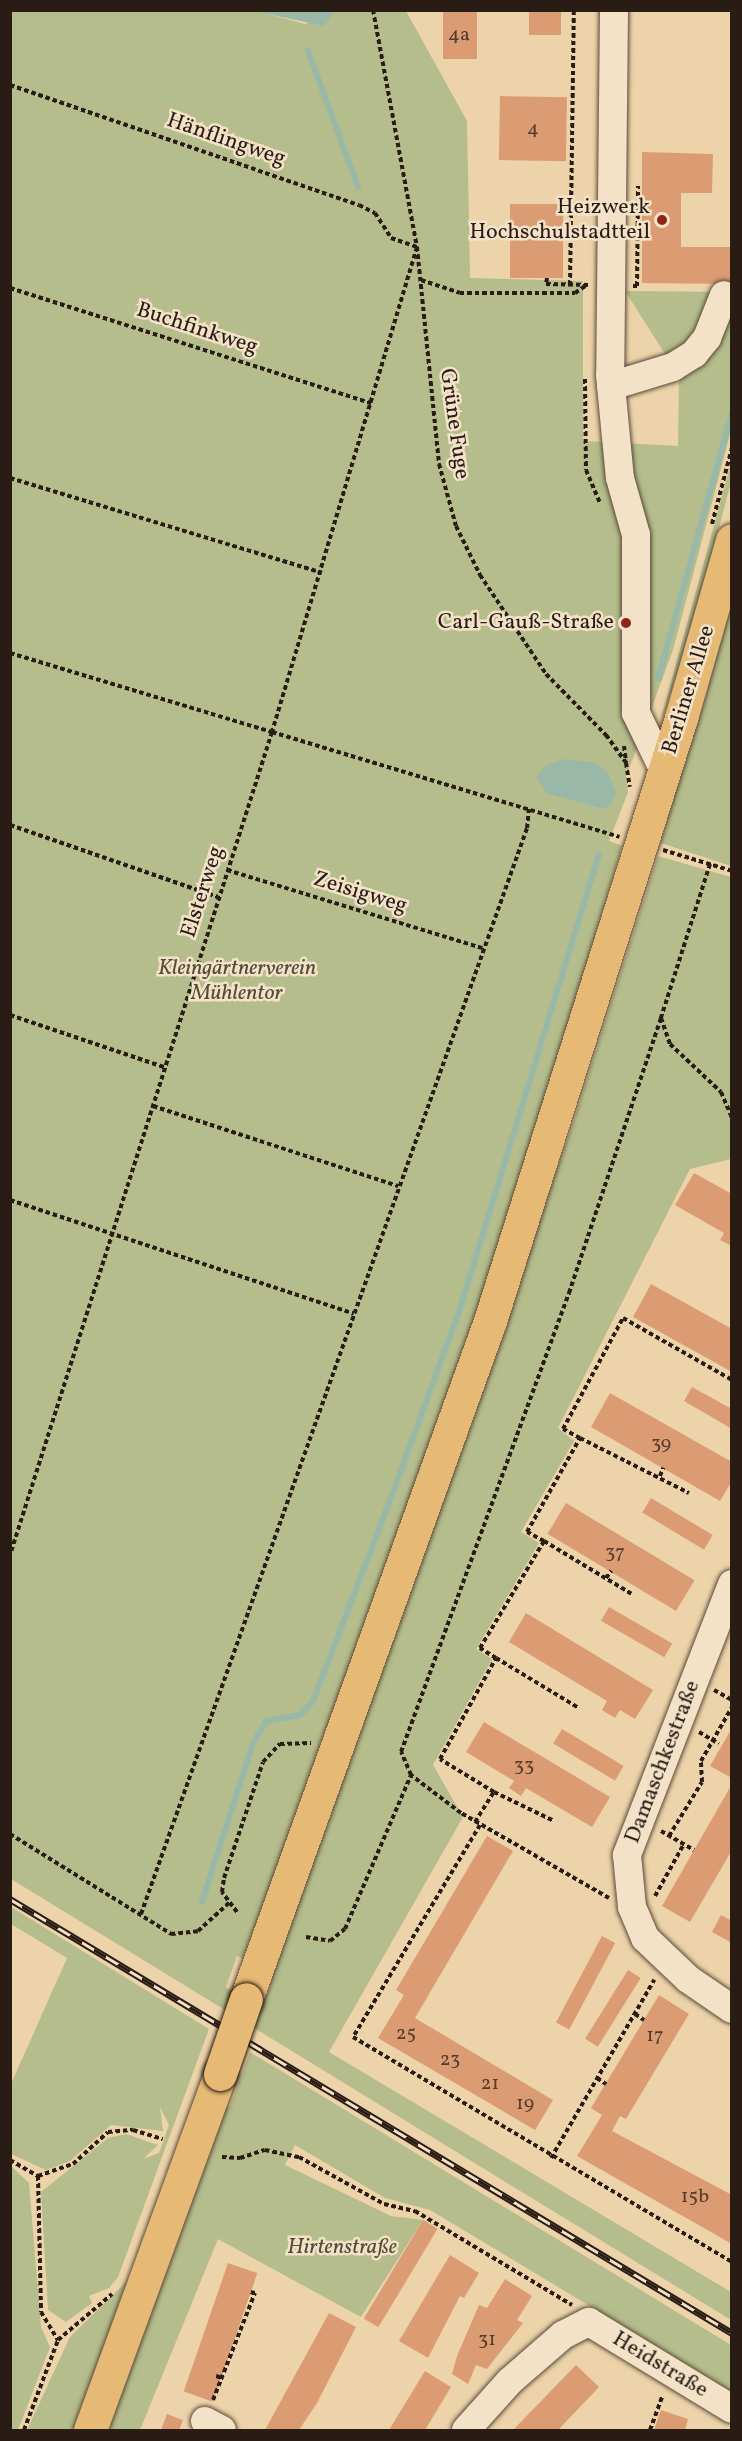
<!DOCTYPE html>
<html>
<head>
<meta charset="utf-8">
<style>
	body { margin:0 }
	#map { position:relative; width:742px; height:2441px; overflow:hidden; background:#edd3a9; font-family:Vollkorn,serif }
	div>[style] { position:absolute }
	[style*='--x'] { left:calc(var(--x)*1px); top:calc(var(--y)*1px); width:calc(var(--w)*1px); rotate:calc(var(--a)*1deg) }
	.green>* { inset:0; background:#b4bd8b }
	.water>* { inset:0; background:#99b8a7 }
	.stream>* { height:6px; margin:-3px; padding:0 3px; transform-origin:3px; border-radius:3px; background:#99b8a7 }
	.building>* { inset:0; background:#dc9c73; transform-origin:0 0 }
	.path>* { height:4px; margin-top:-2px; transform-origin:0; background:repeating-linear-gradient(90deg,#291c15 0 4.5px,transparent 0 7.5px) }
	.roads { filter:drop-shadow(0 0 2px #5a4a3a) drop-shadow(0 0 2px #5a4a3a) }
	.minor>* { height:28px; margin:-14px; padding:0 14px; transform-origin:14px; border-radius:14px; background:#f3e2c7 }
	.major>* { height:33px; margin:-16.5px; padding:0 16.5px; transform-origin:16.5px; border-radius:16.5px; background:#e6ba74 }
	.rail>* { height:7px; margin-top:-3.5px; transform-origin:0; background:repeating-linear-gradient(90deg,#f3e2c7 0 14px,#291c15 0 28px); box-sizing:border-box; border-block:2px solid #291c15 }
	.bridges { filter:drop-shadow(0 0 2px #291c15) drop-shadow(0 0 2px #291c15) }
	.major-bridge>* { height:33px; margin:-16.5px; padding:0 16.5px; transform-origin:16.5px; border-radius:16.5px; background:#e6ba74 }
	.dots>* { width:16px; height:16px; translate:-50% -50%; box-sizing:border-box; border:3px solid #f3e2c7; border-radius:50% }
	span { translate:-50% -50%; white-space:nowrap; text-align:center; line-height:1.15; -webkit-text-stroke:5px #f3e2c7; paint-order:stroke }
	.number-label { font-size:20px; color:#563c2c }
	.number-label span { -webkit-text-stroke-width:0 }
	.street-label { font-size:22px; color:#291c15 }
	.poi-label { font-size:22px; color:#291c15 }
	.right { translate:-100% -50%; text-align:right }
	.park-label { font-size:22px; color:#534c38; font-style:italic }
	.frame { position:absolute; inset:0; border:12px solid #291c15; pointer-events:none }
</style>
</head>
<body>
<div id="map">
	<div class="green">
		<i style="clip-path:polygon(254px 10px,305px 24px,332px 15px,332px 11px,406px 11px,467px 121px,470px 278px,583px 281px,583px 441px,678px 446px,679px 376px,625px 291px,731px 292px,731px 431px,673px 650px,626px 777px,628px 792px,609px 841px,622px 846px,507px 1228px,245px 1959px,237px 1956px,226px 1987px,262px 2009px,271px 1984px,267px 1982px,572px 1127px,658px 856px,731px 877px,731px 1159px,690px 1169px,558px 1428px,574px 1441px,521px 1532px,539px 1543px,476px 1649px,492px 1659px,433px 1765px,463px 1817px,329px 2052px,731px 2292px,731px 2320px,11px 1879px,10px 11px)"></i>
		<i style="clip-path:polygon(731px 463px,731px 482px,694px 624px,658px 730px)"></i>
		<i style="clip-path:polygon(731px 589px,731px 866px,661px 843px)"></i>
		<i style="clip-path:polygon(11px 1907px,209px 2029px,118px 2277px,109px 2288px,89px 2296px,92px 2303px,66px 2322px,48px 2310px,41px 2192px,108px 2138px,126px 2134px,158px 2145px,143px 2159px,159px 2153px,169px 2125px,160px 2107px,163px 2131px,111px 2125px,70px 2161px,46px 2170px,11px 2154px,11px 2084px,67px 1958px,11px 1924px)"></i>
		<i style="clip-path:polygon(250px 2052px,731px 2345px,731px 2391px,430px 2210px,385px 2198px,295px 2145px,285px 2165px,391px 2216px,423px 2220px,361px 2317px,218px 2239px,140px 2430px,106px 2430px,223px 2104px,230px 2107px)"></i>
		<i style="clip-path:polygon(10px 2165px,29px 2183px,41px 2327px,50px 2347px,18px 2430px,10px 2430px)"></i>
		<i style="clip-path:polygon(129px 2279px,78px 2430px,27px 2430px,70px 2337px)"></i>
	</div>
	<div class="water">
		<i style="clip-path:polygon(254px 11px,332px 11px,332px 15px,324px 26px)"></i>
		<i style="clip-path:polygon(564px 759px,596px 763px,608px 773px,616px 792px,612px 803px,604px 809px,546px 793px,537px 777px,545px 766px)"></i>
	</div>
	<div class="stream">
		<i style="--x:308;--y:51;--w:145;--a:69.8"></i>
		<i style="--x:658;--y:679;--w:277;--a:-74.5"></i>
		<i style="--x:202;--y:1902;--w:167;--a:-72.2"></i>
		<i style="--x:253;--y:1743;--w:26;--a:-59"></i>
		<i style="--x:266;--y:1721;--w:35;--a:-10"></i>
		<i style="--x:300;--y:1715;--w:19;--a:-47"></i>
		<i style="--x:313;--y:1701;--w:212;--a:-69"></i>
		<i style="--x:389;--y:1503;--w:203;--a:-69.9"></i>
		<i style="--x:459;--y:1312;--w:478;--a:-73"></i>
	</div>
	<div class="building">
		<i style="left:443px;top:10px;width:34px;height:49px"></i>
		<i style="left:529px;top:10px;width:32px;height:25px"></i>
		<i style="left:500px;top:96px;width:67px;height:64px;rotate:1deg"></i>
		<i style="clip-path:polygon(642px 152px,713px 154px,712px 193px,681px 193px,681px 247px,732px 247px,732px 284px,642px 283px)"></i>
		<i style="left:510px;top:204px;width:53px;height:74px"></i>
		<i style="clip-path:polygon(694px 1173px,732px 1194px,732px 1246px,720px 1240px,724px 1233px,675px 1205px)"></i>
		<i style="clip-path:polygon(651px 1284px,732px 1329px,732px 1372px,633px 1317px)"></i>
		<i style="clip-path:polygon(692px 1387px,732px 1409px,732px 1429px,684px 1401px)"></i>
		<i style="clip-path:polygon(610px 1393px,732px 1462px,732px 1481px,720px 1501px,591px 1427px)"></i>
		<i style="left:651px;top:1498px;width:72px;height:17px;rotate:31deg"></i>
		<i style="left:566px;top:1503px;width:150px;height:36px;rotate:31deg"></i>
		<i style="left:609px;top:1607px;width:73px;height:16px;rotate:30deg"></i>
		<i style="clip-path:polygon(526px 1613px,653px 1690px,635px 1719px,620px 1710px,615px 1718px,602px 1710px,607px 1701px,509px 1642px)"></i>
		<i style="clip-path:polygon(484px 1722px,610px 1797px,592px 1827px,526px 1788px,521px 1796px,509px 1788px,514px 1781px,466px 1752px)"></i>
		<i style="clip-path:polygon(732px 1728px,732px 1778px,710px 1766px)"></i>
		<i style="left:562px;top:1729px;width:72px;height:17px;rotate:31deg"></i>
		<i style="clip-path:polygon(732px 1784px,732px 1850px,690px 1922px,662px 1906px)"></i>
		<i style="clip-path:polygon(487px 1836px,513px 1851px,415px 2018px,553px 2100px,535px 2130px,378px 2038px,404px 1995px,396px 1990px)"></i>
		<i style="clip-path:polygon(721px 1915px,732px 1921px,732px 1943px,712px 1932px)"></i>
		<i style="left:602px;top:1936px;width:15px;height:98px;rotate:28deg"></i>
		<i style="left:628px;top:1970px;width:15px;height:81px;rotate:32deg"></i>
		<i style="clip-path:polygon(659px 1995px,689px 2014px,626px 2119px,620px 2116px,612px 2131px,732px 2195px,732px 2244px,577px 2156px,602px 2115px,591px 2108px)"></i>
		<i style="left:423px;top:2220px;width:17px;height:115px;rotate:31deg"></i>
		<i style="clip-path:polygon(450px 2255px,479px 2273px,464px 2298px,460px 2296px,428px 2358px,399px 2341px)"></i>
		<i style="left:228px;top:2263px;width:31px;height:136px;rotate:19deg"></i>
		<i style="clip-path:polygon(505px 2279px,532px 2296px,517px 2320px,523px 2323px,487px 2369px,476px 2365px,468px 2384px,452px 2374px,457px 2356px,479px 2305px,487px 2308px)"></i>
		<i style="clip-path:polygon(329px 2313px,356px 2327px,317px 2403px,299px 2430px,265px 2430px)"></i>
		<i style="clip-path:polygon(576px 2365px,599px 2387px,559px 2429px,513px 2430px)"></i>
		<i style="clip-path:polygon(425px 2371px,451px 2387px,425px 2430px,389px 2430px)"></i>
		<i style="clip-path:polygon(661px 2410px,688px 2419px,685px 2430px,654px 2430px)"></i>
		<i style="clip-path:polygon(167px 2414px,183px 2420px,179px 2430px,161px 2430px)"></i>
	</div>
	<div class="path">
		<i style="--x:373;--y:10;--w:241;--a:79.5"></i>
		<i style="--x:417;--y:247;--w:218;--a:84.2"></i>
		<i style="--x:439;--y:464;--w:64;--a:74.7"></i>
		<i style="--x:456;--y:526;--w:55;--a:63.9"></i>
		<i style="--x:480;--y:575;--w:119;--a:56.3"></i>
		<i style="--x:546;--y:674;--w:86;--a:45.5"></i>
		<i style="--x:606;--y:735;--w:34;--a:54"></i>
		<i style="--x:626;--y:763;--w:24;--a:81"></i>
		<i style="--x:10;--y:85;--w:369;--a:19"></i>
		<i style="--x:359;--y:205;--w:18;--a:27"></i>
		<i style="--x:375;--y:213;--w:30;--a:57"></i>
		<i style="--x:391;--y:238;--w:28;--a:19"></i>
		<i style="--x:417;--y:247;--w:506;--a:106.65"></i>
		<i style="--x:272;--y:732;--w:363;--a:16.8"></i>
		<i style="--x:547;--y:278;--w:6;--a:99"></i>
		<i style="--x:546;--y:284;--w:44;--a:1.3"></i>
		<i style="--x:421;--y:280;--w:41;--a:18.4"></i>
		<i style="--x:460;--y:293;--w:115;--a:0"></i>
		<i style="--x:575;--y:293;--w:14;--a:-34"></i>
		<i style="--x:570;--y:285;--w:275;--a:-89.2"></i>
		<i style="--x:633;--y:286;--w:4;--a:0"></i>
		<i style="--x:637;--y:286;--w:100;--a:-89.4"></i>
		<i style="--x:10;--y:288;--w:382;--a:17.7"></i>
		<i style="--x:585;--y:379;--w:91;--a:89.4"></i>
		<i style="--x:586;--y:470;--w:36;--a:67"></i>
		<i style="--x:10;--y:478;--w:326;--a:16.9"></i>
		<i style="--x:712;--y:524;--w:79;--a:-75.3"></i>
		<i style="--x:10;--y:653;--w:274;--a:16.8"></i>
		<i style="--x:272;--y:732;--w:864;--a:107.66"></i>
		<i style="--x:624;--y:746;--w:17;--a:83"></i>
		<i style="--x:10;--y:825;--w:220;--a:19.1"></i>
		<i style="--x:663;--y:850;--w:72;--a:16.9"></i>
		<i style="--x:710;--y:864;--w:162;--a:107.7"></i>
		<i style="--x:661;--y:1018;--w:28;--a:71"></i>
		<i style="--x:670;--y:1044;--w:70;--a:43.3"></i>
		<i style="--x:721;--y:1092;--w:28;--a:67"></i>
		<i style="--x:227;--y:870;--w:267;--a:17"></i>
		<i style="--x:10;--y:1015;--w:163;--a:18.7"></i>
		<i style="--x:153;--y:1106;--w:258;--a:18.1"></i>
		<i style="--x:10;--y:1200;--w:362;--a:18.3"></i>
		<i style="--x:580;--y:1438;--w:19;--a:-152"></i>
		<i style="--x:563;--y:1429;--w:126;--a:-61.6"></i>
		<i style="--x:623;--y:1318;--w:125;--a:29.6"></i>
		<i style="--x:660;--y:1476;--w:9;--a:-69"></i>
		<i style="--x:544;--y:1541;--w:103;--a:31.1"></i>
		<i style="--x:606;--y:1578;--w:9;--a:-54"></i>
		<i style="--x:496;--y:1658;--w:97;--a:31.1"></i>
		<i style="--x:714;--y:1690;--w:21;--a:29"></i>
		<i style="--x:699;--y:1732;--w:23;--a:31"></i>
		<i style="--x:494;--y:1792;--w:67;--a:25.8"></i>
		<i style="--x:475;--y:1822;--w:36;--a:-58"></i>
		<i style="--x:494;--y:1792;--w:63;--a:-148.6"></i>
		<i style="--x:440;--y:1759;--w:115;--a:-61"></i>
		<i style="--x:496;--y:1658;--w:19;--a:-148"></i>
		<i style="--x:480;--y:1648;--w:125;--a:-59.1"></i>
		<i style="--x:544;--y:1541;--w:19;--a:-152"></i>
		<i style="--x:527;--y:1532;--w:108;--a:-60.6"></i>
		<i style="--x:580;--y:1438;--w:122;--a:26.8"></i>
		<i style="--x:480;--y:1825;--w:247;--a:120.9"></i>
		<i style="--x:353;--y:2037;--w:441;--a:30.7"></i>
		<i style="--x:661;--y:1831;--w:38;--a:30"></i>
		<i style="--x:10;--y:1834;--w:190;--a:31.8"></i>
		<i style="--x:171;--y:1934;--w:27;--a:-6"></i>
		<i style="--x:198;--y:1931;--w:42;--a:-42.1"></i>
		<i style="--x:669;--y:1836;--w:63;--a:-58.6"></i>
		<i style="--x:702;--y:1782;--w:21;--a:-93"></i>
		<i style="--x:701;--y:1761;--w:62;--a:-60.1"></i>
		<i style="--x:655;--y:1896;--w:60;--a:-60.9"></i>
		<i style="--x:609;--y:1898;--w:171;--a:-150.1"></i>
		<i style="--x:461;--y:1813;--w:63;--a:-142.8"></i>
		<i style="--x:411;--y:1775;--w:25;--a:-113"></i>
		<i style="--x:401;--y:1752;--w:489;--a:-69.9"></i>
		<i style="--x:569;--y:1293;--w:290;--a:-71.5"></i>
		<i style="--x:237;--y:1912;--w:25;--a:-127"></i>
		<i style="--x:222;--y:1892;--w:14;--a:-82"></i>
		<i style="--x:224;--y:1878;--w:122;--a:-71.4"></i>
		<i style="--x:263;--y:1762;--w:25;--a:-47"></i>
		<i style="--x:280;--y:1744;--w:31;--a:-2"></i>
		<i style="--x:141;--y:1914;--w:1153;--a:-70.43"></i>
		<i style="--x:527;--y:828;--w:19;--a:-84"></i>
		<i style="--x:306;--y:1937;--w:24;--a:9"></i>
		<i style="--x:330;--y:1941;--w:19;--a:-39"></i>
		<i style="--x:345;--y:1929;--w:168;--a:-66.8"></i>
		<i style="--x:635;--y:2014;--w:11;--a:34"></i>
		<i style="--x:597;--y:2078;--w:11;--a:34"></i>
		<i style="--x:222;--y:2157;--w:18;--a:3"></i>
		<i style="--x:240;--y:2158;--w:26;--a:-18"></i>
		<i style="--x:265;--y:2150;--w:35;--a:12"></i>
		<i style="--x:299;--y:2157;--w:97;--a:28.9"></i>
		<i style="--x:384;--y:2204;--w:32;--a:13"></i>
		<i style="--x:415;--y:2211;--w:183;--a:30.9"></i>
		<i style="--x:551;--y:2158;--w:206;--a:-59.9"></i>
		<i style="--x:10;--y:2160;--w:32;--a:30"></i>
		<i style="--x:38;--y:2176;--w:37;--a:-19"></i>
		<i style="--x:73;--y:2164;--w:47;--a:-42.4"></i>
		<i style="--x:108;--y:2132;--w:25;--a:-5"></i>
		<i style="--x:133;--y:2130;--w:31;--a:17"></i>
		<i style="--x:38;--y:2176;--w:136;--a:88.7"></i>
		<i style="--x:41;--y:2312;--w:33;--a:59"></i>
		<i style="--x:216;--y:2376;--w:6;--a:18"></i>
		<i style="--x:213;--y:2400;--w:115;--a:-68.6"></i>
		<i style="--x:255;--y:2293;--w:5;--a:-169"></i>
		<i style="--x:24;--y:2430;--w:96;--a:-69.3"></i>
		<i style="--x:58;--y:2340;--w:71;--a:-40.4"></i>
		<i style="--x:650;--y:2430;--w:37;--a:-70"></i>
	</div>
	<div class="roads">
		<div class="minor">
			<i style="--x:614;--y:10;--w:365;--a:90.6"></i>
			<i style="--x:610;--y:375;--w:103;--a:84.5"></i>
			<i style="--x:620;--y:478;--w:59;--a:74.3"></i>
			<i style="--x:636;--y:535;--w:178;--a:90"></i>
			<i style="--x:636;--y:713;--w:64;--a:64.2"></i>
			<i style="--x:611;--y:386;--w:65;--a:-17"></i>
			<i style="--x:673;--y:367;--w:25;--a:-32"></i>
			<i style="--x:694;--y:354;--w:21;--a:-51"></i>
			<i style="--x:707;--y:338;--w:46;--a:-68.4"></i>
			<i style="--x:732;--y:1584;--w:291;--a:111.2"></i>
			<i style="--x:627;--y:1855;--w:52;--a:84.5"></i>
			<i style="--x:632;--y:1907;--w:34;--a:67"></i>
			<i style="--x:645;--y:1938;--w:59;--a:43.6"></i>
			<i style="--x:688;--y:1979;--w:53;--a:34.3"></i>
			<i style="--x:205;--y:2421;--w:19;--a:28"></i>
			<i style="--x:466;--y:2430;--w:66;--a:-48.1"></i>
			<i style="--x:510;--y:2381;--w:70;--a:-41"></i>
			<i style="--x:563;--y:2335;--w:29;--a:-27"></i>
			<i style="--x:589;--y:2322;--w:167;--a:31.3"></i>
		</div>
		<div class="major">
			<i style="--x:246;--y:1999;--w:721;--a:-70.21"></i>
			<i style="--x:490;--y:1321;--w:633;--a:-72.42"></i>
			<i style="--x:681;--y:718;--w:185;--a:-74"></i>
			<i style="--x:90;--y:2430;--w:379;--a:-69.9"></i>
		</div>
	</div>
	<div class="rail">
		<i style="--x:10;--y:1899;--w:842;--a:31.01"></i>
	</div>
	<div class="bridges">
		<div class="major-bridge">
			<i style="--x:220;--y:2074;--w:79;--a:-70.9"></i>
		</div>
	</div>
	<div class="dots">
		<i style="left:662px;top:220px;background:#8f2418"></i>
		<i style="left:626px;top:623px;background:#8f2418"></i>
	</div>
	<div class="number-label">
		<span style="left:459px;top:35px">4a</span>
		<span style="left:533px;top:129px">4</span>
		<span style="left:661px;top:1444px">39</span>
		<span style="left:615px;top:1553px">37</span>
		<span style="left:524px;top:1766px">33</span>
		<span style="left:406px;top:2034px">25</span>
		<span style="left:655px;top:2036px">17</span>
		<span style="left:450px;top:2060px">23</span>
		<span style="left:490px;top:2084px">21</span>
		<span style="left:525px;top:2104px">19</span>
		<span style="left:695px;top:2197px">15b</span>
		<span style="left:487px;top:2340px">31</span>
	</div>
	<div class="street-label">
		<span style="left:226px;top:140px;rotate:19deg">Hänflingweg</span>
		<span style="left:197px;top:329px;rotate:18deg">Buchfinkweg</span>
		<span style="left:454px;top:424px;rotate:82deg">Grüne Fuge</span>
		<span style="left:689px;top:690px;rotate:-73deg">Berliner Allee</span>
		<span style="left:203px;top:892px;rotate:-72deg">Elsterweg</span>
		<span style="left:360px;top:893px;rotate:17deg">Zeisigweg</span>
		<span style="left:663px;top:1762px;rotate:-69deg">Damaschkestraße</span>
		<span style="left:660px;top:2365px;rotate:31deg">Heidstraße</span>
	</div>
	<div class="poi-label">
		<span class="right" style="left:650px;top:220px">Heizwerk<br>Hochschulstadtteil</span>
		<span class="right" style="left:614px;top:623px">Carl-Gauß-Straße</span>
	</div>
	<div class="park-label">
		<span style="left:237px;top:981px">Kleingärtnerverein<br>Mühlentor</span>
		<span style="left:342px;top:2248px">Hirtenstraße</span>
	</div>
	<div class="frame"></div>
</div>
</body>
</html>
